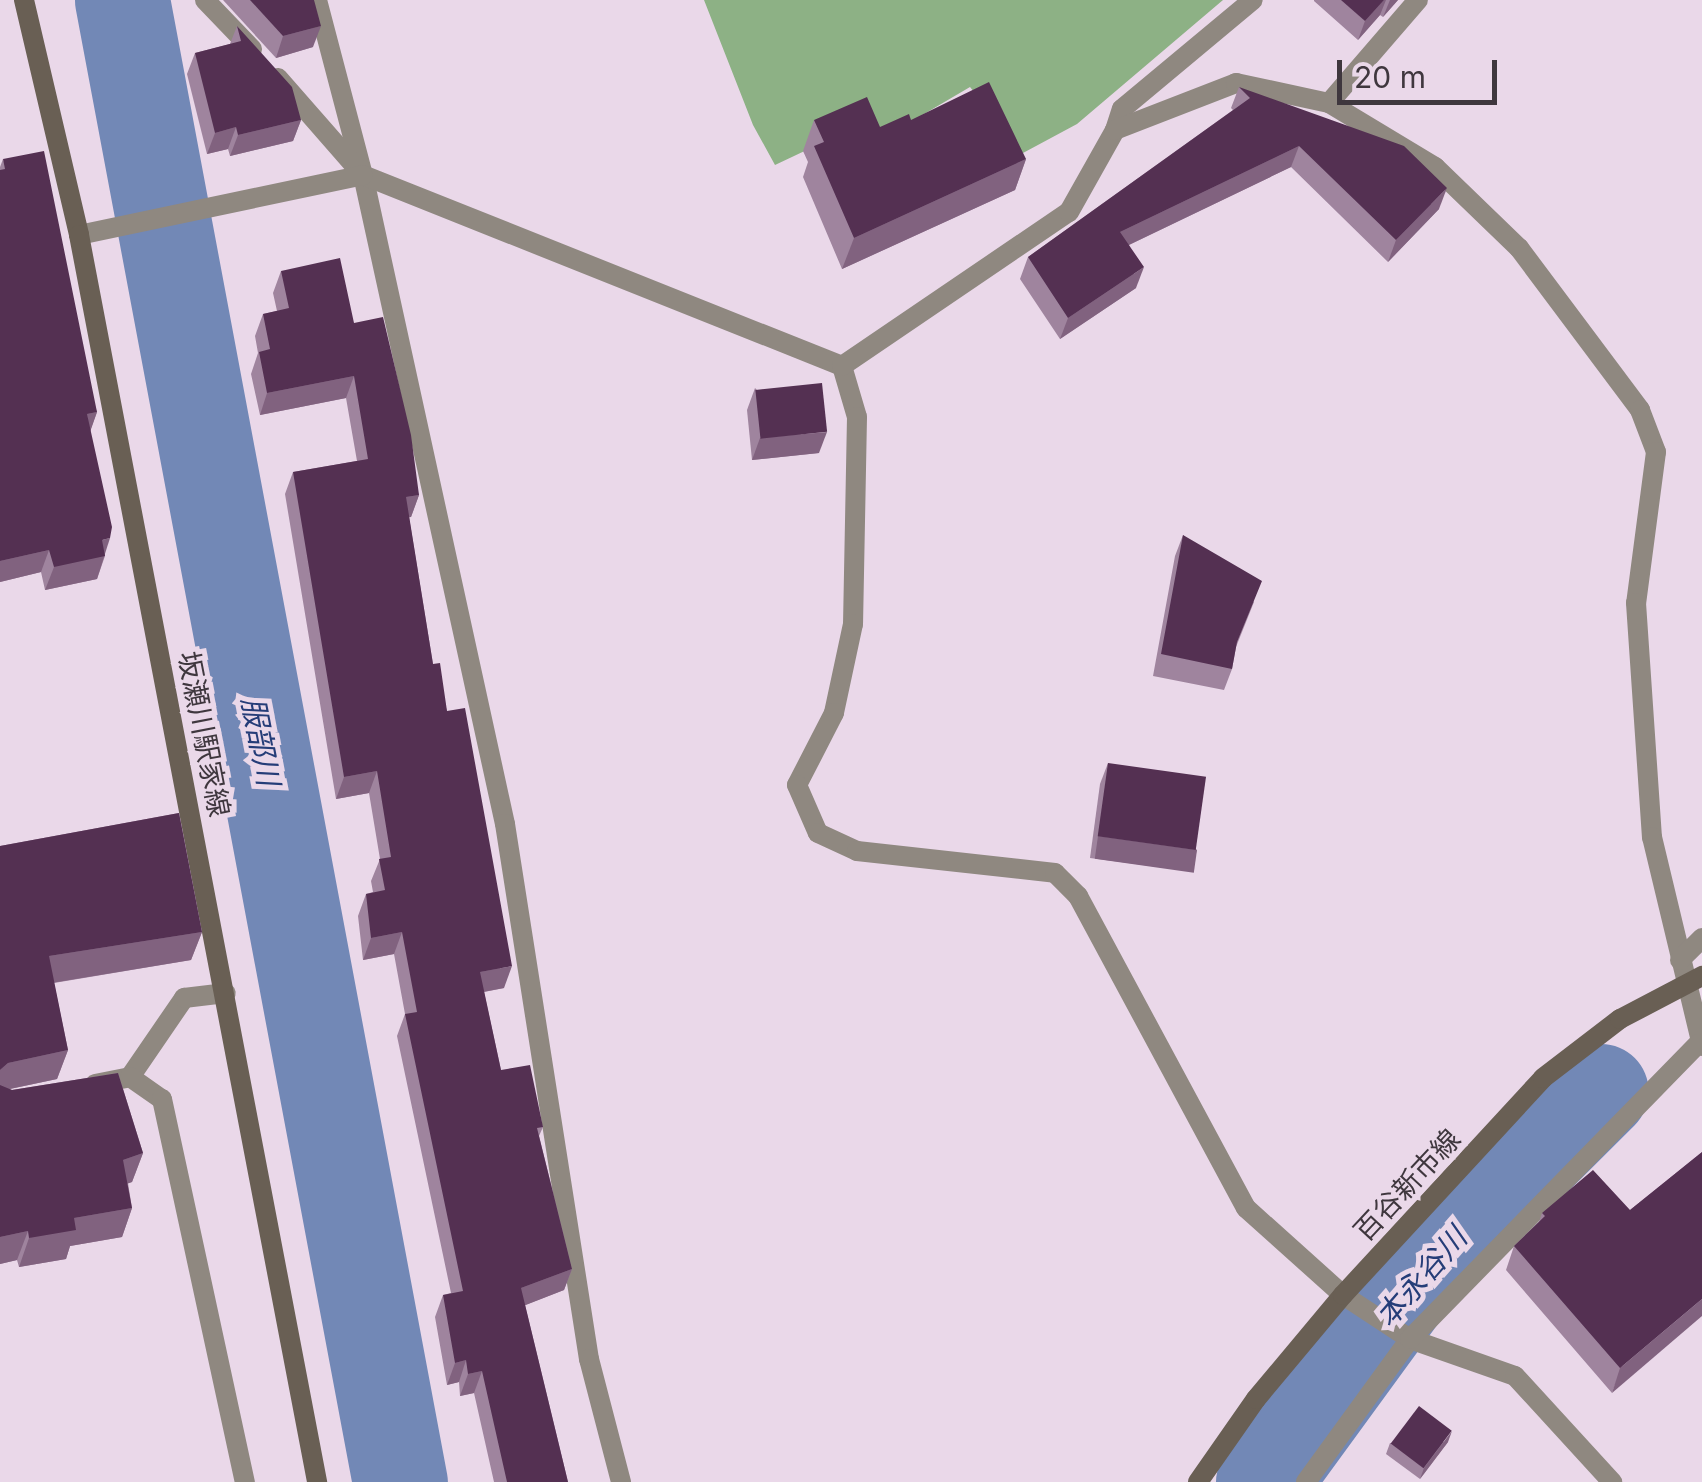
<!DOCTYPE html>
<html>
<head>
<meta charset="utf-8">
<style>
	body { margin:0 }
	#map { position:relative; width:1702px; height:1482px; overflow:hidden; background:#ead8e9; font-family:Inter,"Noto Sans JP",sans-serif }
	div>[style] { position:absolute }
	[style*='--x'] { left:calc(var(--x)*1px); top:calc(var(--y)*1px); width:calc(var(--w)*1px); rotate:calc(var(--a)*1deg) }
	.forest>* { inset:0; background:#8db185 }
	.river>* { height:95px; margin:-47.5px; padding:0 47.5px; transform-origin:47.5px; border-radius:47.5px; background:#7288b6 }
	.minor>* { height:20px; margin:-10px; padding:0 10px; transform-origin:10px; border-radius:10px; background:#8f8880 }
	.secondary>* { height:20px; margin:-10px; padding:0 10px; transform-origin:10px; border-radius:10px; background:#695f54 }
	.wall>* { inset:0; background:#9f849e }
	.shaded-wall>* { inset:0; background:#81627f; transform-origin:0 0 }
	.building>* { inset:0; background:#543052; transform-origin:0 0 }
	span { translate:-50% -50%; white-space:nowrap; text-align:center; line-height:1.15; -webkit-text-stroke:10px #ead8e9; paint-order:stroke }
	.street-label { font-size:28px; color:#3f373e }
	.water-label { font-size:30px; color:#253d78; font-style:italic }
	.scale { position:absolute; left:1337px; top:60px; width:160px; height:45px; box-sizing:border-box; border:5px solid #3f373e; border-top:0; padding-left:12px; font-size:30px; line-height:35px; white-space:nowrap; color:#3f373e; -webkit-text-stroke:8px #ead8e9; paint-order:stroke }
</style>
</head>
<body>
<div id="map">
	<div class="forest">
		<i style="clip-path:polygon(704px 0,1223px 0,1077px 124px,1023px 153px,970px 87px,878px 141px,849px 130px,775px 165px,753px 125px)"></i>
	</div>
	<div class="river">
		<i style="--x:122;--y:0;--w:1508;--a:79.38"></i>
		<i style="--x:1263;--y:1482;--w:246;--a:-53.9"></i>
		<i style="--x:1408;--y:1283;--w:272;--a:-44.9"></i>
	</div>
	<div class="minor">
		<i style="--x:205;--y:0;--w:68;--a:46.2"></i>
		<i style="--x:317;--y:0;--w:181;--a:75.3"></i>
		<i style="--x:363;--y:175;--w:664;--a:77.66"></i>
		<i style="--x:505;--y:824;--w:542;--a:81.08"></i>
		<i style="--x:589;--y:1359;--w:127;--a:75.4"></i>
		<i style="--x:278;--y:78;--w:129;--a:48.8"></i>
		<i style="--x:363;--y:175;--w:516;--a:21.74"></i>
		<i style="--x:842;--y:366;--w:53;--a:73.6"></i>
		<i style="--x:857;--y:417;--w:207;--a:91.1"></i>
		<i style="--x:853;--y:624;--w:91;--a:102.1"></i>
		<i style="--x:834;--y:713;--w:81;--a:117.2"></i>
		<i style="--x:797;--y:785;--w:52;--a:66.4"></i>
		<i style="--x:818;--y:833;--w:43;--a:24.8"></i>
		<i style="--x:857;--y:851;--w:199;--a:6.3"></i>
		<i style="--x:1055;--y:873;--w:33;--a:45"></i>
		<i style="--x:1078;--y:896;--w:354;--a:61.7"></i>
		<i style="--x:1246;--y:1208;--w:130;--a:41.9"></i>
		<i style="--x:1343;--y:1295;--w:80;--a:33.3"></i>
		<i style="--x:1410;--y:1339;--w:111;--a:19.4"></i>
		<i style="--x:1515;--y:1376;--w:144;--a:47.5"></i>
		<i style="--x:1329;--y:103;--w:136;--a:-49.2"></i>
		<i style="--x:1115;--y:130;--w:22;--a:-72"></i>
		<i style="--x:1122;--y:109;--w:170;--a:-39.8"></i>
		<i style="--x:79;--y:235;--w:290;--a:-11.9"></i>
		<i style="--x:842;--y:366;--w:274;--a:-34.2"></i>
		<i style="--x:1069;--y:212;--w:94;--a:-60.7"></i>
		<i style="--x:1115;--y:130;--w:130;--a:-21.2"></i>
		<i style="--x:1236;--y:83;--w:95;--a:12.1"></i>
		<i style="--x:1329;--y:103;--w:124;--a:31.1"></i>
		<i style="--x:1435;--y:167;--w:117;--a:44"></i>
		<i style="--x:1519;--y:248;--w:202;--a:53.2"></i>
		<i style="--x:1640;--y:410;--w:45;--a:69.1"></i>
		<i style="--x:1656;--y:452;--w:152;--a:97.5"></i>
		<i style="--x:1636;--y:603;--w:235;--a:86.1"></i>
		<i style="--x:1652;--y:837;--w:215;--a:76.5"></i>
		<i style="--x:1680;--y:960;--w:31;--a:-45"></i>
		<i style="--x:130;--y:1077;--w:96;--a:-55.6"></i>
		<i style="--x:184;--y:998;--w:42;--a:-6.8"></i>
		<i style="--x:95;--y:1084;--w:36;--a:-11"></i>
		<i style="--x:130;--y:1077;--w:39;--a:35"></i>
		<i style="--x:162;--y:1099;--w:392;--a:77.8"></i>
		<i style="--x:1306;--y:1482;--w:177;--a:-54"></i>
		<i style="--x:1410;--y:1339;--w:412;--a:-45.7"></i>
	</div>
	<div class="secondary">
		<i style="--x:24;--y:0;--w:241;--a:76.8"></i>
		<i style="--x:79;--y:235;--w:1270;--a:79.19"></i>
		<i style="--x:1198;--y:1482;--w:101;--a:-55.1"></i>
		<i style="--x:1256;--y:1399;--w:136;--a:-50.1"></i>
		<i style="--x:1343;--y:1295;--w:295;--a:-47.3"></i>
		<i style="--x:1543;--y:1078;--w:97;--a:-37.5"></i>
		<i style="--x:1620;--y:1019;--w:93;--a:-27.7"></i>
	</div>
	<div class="wall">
		<i style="clip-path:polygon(223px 0,314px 0,313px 47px,276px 58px)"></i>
		<i style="clip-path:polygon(1314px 0,1398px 0,1383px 17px,1380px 15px,1358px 40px,1314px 1px)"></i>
		<i style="clip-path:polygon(237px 26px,301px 120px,293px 141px,230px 156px,228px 149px,207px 154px,187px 74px,195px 53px,230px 44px)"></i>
		<i style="clip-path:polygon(1239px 87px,1439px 209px,1388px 262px,1291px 167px,1129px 245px,1136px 288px,1060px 339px,1020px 279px,1028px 257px,1233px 110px,1231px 108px)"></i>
		<i style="clip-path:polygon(814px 120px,880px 127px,911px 120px,1026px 159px,1015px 190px,842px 269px,803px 177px,808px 162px,803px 151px)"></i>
		<i style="clip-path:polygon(3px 159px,97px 412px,90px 431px,105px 556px,97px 579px,45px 590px,41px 572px,0 582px,0 167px)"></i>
		<i style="clip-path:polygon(281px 271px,354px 323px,419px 495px,411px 517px,409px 517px,433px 664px,447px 711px,504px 988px,484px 992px,501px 1070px,543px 1127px,539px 1136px,572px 1269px,564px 1290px,525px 1305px,568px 1482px,494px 1482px,474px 1393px,460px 1396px,459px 1382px,447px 1385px,435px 1317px,443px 1295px,451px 1293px,397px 1036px,405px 1014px,394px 954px,363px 960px,358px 916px,366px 894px,373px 892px,371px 881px,380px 859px,369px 793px,336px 799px,285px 494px,293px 472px,357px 461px,346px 398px,260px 415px,251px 374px,258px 353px,255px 336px,263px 314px,277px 311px,273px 293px)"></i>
		<i style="clip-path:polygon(755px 388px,819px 453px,752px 460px,747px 410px)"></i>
		<i style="clip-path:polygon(1183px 535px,1254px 602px,1236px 647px,1232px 669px,1224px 690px,1153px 676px,1175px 556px)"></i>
		<i style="clip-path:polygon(1108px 763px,1197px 850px,1189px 871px,1090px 858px,1100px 784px)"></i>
		<i style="clip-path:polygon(179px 813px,202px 932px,191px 960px,54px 983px,68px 1050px,57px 1079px,10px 1089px,12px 1090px,118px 1073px,143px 1153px,132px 1182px,128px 1183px,132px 1208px,122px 1237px,70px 1246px,66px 1259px,19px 1267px,17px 1260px,0 1264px,0 846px)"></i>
		<i style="clip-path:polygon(1702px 1152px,1612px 1393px,1506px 1270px,1514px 1246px,1539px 1222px,1542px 1213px,1630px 1210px)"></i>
		<i style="clip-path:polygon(1448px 1442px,1420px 1479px,1386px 1454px,1390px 1443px)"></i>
	</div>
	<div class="shaded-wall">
		<i style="clip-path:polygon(1384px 0,1386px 0,1380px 15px,1358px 40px,1365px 21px)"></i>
		<i style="clip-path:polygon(1390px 0,1398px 0,1383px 17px)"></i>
		<i style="clip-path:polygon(321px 26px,313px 47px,276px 58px,283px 36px)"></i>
		<i style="clip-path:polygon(301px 120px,293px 141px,230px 156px,238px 135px)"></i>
		<i style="clip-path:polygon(236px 127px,228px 149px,207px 154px,215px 133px)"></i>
		<i style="clip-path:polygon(1299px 146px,1291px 167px,1112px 253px,1120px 232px)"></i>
		<i style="clip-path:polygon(1026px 159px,1015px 190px,842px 269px,854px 238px)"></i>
		<i style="clip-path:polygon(1447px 188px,1439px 209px,1388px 262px,1396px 240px)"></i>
		<i style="clip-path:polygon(1144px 267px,1136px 288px,1060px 339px,1068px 318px)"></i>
		<i style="clip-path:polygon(354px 376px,346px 398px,260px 415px,267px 393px)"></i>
		<i style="clip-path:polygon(97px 412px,89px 435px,87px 414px)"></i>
		<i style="clip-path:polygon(827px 432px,819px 453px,752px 460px,760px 438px)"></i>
		<i style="clip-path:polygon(419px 495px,411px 517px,398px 519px,406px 497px)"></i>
		<i style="clip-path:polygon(110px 538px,97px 579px,45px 590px,54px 567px,102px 540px)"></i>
		<i style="clip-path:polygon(49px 550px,41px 572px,0 582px,0 561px)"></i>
		<i style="clip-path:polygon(377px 771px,369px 793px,336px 799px,344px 777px)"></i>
		<i style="left:1098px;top:836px;width:100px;height:23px;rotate:8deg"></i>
		<i style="clip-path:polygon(202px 932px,191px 960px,39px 985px,49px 956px)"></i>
		<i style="clip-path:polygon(402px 932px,394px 954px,363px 960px,371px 938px)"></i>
		<i style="clip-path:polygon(512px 966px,504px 988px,472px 994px,480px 972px)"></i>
		<i style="clip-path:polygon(68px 1050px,57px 1079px,0 1091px,0 1070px,8px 1063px)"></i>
		<i style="clip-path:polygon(143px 1153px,132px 1182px,113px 1189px,123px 1160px)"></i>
		<i style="clip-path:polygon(132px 1208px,122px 1237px,70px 1246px,66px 1259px,19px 1267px,29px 1238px,74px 1218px)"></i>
		<i style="clip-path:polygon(28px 1231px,17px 1260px,0 1264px,0 1237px)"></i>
		<i style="clip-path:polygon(572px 1269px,564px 1290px,513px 1310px,521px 1288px)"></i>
		<i style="clip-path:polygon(1702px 1299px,1702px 1316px,1612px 1393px,1620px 1368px)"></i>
		<i style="clip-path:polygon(466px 1360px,459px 1382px,447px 1385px,455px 1363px)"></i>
		<i style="clip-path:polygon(482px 1371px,474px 1393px,460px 1396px,468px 1374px)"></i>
		<i style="clip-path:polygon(1452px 1431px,1448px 1442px,1420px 1479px,1424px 1468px)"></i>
	</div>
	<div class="building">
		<i style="clip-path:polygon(250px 0,314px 0,321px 26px,283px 36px)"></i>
		<i style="clip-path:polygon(1341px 0,1384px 0,1365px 21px)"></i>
		<i style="clip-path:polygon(237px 26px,292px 87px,301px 120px,238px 135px,236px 127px,215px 133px,195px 53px,241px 41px)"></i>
		<i style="clip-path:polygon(989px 82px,1026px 159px,854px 238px,814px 146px,824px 142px,814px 120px,867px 97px,880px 127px,909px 114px,911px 120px)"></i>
		<i style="clip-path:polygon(1239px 87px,1404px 146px,1447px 188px,1396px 240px,1299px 146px,1120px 232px,1144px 267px,1068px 318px,1028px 257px,1250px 98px)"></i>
		<i style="clip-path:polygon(44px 151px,97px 412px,87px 414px,112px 527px,110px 538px,102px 540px,105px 556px,54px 567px,49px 550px,0 561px,0 170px,5px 169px,3px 159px)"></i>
		<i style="clip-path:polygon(340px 258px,354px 323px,383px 317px,411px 435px,419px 495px,406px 497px,433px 664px,440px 663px,447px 711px,465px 708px,512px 966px,480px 972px,501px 1070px,530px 1065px,543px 1127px,537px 1128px,572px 1269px,521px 1288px,568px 1482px,507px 1482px,482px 1371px,468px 1374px,466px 1360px,455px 1363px,443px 1295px,463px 1291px,405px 1014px,417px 1012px,402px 932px,371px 938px,366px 894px,385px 890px,379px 859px,391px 857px,377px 771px,344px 777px,293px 472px,368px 459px,354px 376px,267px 393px,259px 352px,270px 349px,263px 314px,289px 308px,281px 271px)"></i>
		<i style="left:822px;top:383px;width:49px;height:67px;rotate:84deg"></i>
		<i style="clip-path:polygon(1183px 535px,1262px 581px,1237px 642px,1232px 669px,1161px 654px)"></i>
		<i style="left:1108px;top:763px;width:99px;height:74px;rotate:8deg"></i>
		<i style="clip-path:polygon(179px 813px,202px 932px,49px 956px,68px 1050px,8px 1063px,0 1070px,0 846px)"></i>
		<i style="clip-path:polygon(118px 1073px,143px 1153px,123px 1160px,132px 1208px,74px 1218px,76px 1230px,29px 1238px,28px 1231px,0 1237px,0 1085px,12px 1090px)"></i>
		<i style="clip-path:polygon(1702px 1152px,1702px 1299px,1620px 1368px,1514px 1246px,1545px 1216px,1542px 1213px,1593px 1170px,1630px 1210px)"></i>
		<i style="left:1419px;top:1406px;width:41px;height:47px;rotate:37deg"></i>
	</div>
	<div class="street-label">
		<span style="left:204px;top:734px;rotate:79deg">坂瀬川駅家線</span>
		<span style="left:1407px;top:1185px;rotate:-47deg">百谷新市線</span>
	</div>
	<div class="water-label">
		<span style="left:261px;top:741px;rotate:79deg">服部川</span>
		<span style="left:1421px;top:1277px;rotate:-49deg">本永谷川</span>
	</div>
	<div class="scale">20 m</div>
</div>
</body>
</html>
